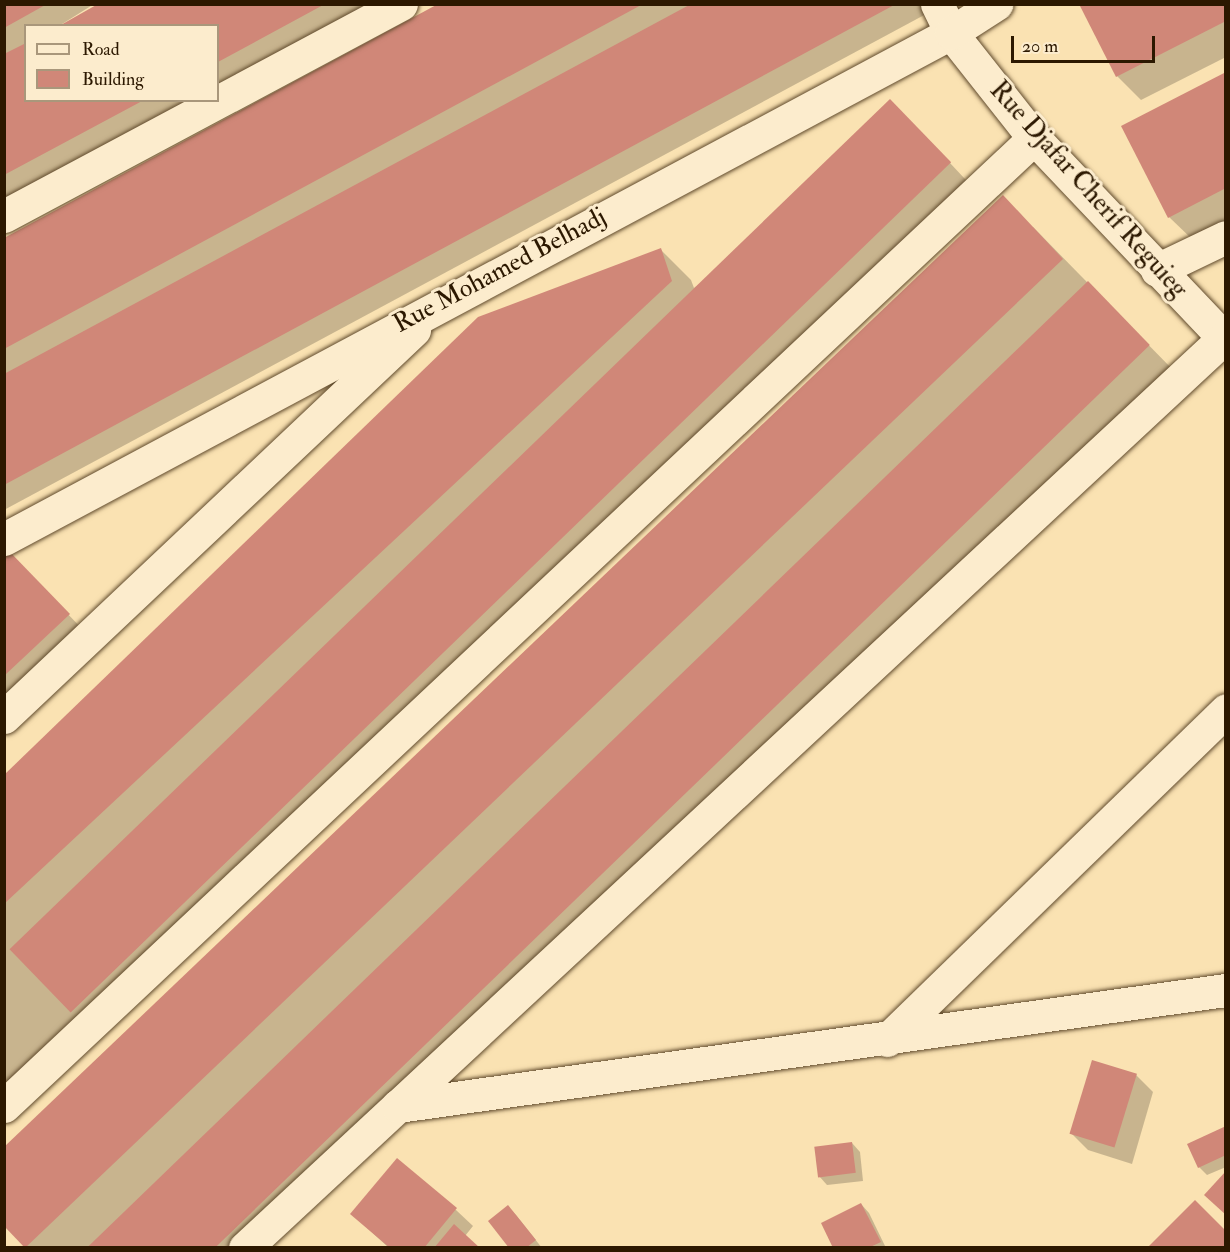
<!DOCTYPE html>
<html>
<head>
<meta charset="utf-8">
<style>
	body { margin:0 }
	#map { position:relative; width:1230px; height:1252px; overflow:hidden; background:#fae2b2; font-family:"IM FELL Double Pica",serif }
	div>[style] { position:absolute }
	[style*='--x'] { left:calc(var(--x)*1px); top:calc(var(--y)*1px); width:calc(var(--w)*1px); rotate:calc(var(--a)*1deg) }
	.shadow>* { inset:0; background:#0003 }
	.building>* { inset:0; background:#d08778; transform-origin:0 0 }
	.roads { filter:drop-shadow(0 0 2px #604a2c) drop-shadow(0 0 2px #604a2c) }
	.minor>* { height:33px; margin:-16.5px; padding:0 16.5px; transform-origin:16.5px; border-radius:16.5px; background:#fceccd }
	span { translate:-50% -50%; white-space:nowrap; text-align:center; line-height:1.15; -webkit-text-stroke:6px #fceccd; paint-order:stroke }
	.street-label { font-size:26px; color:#2c1800 }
	.frame { position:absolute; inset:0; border:6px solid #2c1800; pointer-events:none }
	.legend { position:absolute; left:24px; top:24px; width:195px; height:78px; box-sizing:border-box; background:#fceccd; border:2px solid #a9977b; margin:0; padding:8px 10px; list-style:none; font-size:18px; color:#2c1800 }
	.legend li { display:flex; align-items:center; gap:12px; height:30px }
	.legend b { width:30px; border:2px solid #a9977b }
	.scale { position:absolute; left:1011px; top:36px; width:144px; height:27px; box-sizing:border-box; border:3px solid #2c1800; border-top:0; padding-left:8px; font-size:18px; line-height:21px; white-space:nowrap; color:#2c1800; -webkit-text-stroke:4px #fceccd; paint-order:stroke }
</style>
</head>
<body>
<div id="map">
	<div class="shadow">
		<i style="clip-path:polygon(4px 4px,94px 4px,59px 26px,26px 26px,26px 100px,192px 100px,4px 200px)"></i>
		<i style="clip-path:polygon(101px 4px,373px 4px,218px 87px,218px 26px)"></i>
		<i style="clip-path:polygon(441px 4px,923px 4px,928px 13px,4px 510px,4px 239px)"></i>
		<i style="clip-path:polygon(1226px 4px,1226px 57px,1141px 100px,1117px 76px)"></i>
		<i style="clip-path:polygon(1226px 74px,1226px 225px,1194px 241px,1169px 217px)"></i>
		<i style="clip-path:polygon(920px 131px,980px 195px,4px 1126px,4px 777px,661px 250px,691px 280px,694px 288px)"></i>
		<i style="clip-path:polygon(1033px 227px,1179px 376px,267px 1248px,27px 1248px,4px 1224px)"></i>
		<i style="clip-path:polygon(4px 555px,25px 569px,85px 632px,4px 709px)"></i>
		<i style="clip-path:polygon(1136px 1075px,1153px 1092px,1132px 1164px,1088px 1150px,1071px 1133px)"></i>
		<i style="clip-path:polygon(1226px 1127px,1226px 1167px,1207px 1175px,1199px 1167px)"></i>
		<i style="clip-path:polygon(852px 1143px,860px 1152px,863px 1181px,827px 1185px,819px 1176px)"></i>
		<i style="clip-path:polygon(861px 1204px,869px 1213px,886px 1248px,835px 1248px)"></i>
		<i style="clip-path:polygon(508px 1207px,516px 1215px,542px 1248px,511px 1248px)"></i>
		<i style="clip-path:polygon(456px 1210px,473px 1226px,465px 1236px,477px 1248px,389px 1248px,352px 1214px)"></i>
	</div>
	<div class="building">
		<i style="clip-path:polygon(4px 4px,47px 4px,4px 28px)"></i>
		<i style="clip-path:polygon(98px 4px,325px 4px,218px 62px,218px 26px,59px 26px)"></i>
		<i style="clip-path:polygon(438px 4px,643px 4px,4px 349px,4px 238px)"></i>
		<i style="clip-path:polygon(691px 4px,896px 4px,4px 485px,4px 374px)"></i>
		<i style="clip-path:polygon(1079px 4px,1226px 4px,1226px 21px,1116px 77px)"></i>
		<i style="clip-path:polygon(26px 43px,26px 100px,144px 100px,4px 175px,4px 54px)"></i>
		<i style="clip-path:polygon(1226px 72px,1226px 188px,1168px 218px,1121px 126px)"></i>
		<i style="left:890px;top:99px;width:88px;height:1224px;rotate:46deg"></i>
		<i style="clip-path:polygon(1003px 195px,1063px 259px,25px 1248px,4px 1226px,4px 1147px)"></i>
		<i style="clip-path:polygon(661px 248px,672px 281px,4px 904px,4px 775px,478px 317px)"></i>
		<i style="left:1088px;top:281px;width:89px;height:1400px;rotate:46deg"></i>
		<i style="clip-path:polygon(8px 550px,70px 614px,4px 676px,4px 553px)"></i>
		<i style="left:1092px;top:1060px;width:47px;height:77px;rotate:17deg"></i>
		<i style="clip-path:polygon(1226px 1126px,1226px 1155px,1198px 1168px,1187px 1144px)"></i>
		<i style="left:852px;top:1142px;width:31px;height:38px;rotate:83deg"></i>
		<i style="clip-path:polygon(397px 1158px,457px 1208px,424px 1248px,390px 1248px,350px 1214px)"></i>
		<i style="clip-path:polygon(1226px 1171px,1226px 1215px,1204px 1195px)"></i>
		<i style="clip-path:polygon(1195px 1200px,1226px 1231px,1226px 1248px,1147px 1248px)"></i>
		<i style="clip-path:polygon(861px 1203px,881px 1242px,868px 1248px,833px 1248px,821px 1223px)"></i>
		<i style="clip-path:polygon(508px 1205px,536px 1240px,526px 1248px,509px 1248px,488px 1221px)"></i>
		<i style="clip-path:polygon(454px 1224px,480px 1248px,434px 1248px)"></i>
	</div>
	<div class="roads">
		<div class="minor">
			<i style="--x:937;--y:4;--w:32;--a:64"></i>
			<i style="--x:951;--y:33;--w:134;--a:51.7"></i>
			<i style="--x:1034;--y:138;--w:279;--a:46.5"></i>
			<i style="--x:4;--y:216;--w:450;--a:-28.1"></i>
			<i style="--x:1157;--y:270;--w:76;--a:-25.6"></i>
			<i style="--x:4;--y:539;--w:1074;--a:-28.12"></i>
			<i style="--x:951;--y:33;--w:54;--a:-32.8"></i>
			<i style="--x:4;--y:717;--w:564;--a:-43.35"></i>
			<i style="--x:887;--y:1040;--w:473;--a:-44.2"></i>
			<i style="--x:4;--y:1106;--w:1413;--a:-43.22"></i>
			<i style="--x:398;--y:1106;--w:1128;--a:-42.92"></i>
			<i style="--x:245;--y:1248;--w:209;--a:-42.9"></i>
			<i style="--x:398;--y:1106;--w:836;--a:-7.98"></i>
		</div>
	</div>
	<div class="street-label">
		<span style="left:1088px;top:190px;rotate:48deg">Rue Djafar Cherif Reguieg</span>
		<span style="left:500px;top:271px;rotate:-28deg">Rue Mohamed Belhadj</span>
	</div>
	<div class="frame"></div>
	<ul class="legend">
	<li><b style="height:8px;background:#fceccd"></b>Road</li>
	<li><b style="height:16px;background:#d08778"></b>Building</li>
	</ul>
	<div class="scale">20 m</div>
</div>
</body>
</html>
